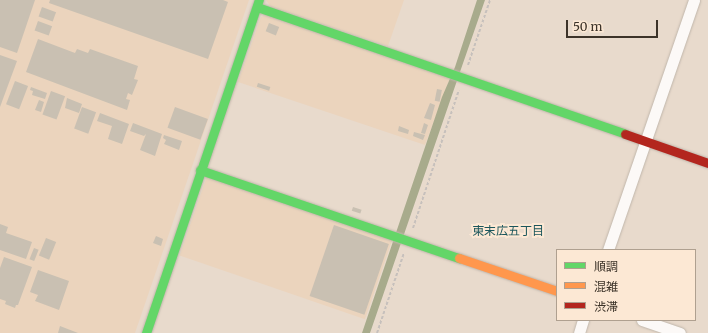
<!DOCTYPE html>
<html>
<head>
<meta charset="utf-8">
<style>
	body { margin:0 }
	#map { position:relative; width:708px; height:333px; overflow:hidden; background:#e8dacc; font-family:Merriweather,"Noto Sans JP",serif }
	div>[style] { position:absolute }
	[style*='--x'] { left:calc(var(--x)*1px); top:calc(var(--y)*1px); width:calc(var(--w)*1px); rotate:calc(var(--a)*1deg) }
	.built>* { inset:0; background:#ebd4bd; transform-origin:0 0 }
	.water>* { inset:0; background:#a8ab8c }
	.building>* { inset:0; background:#c9c0b2; transform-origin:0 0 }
	.path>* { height:2px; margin-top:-1px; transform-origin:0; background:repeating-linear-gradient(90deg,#c6c0bc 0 3px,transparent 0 5px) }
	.roads { filter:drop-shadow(0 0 1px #c0b6ab) drop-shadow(0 0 1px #c0b6ab) }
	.street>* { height:11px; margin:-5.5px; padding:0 5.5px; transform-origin:5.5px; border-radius:5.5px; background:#fcf9f7 }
	.fast>* { height:9px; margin:-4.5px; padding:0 4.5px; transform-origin:4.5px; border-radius:4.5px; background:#63d668 }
	.slow>* { height:9px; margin:-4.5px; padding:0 4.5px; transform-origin:4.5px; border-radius:4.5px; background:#ff974d }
	.jam>* { height:9px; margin:-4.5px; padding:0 4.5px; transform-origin:4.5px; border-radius:4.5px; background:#b3261e }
	span { translate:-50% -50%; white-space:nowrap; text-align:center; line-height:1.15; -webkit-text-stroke:4px #fce8d4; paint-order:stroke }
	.neighbourhood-label { font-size:12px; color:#1a555b }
	.legend { position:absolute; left:556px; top:249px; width:140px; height:72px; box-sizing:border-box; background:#fce8d4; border:1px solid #afa090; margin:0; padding:5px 7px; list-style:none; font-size:12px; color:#3c3329 }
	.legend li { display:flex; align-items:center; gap:8px; height:20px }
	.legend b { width:20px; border:1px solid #afa090 }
	.scale { position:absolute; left:566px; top:20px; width:92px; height:18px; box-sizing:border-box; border:2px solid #3c3329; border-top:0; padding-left:5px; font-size:12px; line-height:14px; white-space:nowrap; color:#3c3329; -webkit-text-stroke:3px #fce8d4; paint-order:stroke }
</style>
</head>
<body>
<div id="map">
	<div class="built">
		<i style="clip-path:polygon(0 0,249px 0,135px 333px,0 333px)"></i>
		<i style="clip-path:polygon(266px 0,404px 0,388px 46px,271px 7px)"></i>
		<i style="clip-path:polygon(266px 15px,450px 78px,425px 145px,238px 82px,261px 17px)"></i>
		<i style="left:207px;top:176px;width:196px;height:84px;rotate:19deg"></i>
	</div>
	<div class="water">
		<i style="clip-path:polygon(477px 0,485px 0,461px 69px,370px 333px,362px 333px,442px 97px,455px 67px)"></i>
	</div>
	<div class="building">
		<i style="clip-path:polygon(0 0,35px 0,17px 53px,0 47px)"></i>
		<i style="clip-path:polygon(50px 0,223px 0,228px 2px,208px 59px,49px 3px)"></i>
		<i style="left:42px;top:7px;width:15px;height:10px;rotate:20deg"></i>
		<i style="left:38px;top:21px;width:15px;height:10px;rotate:20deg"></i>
		<i style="left:269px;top:23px;width:11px;height:9px;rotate:22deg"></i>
		<i style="clip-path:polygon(38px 39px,75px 53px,77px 49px,88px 53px,90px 49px,138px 66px,134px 79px,138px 80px,132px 95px,128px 93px,126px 99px,130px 100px,127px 110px,26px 72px)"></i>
		<i style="clip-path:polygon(0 55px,17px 61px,0 107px)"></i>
		<i style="left:15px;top:81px;width:14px;height:25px;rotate:21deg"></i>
		<i style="left:258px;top:83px;width:13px;height:4px;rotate:18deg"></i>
		<i style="clip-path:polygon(31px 87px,47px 93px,45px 99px,32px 95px,33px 91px,30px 90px)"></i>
		<i style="left:437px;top:89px;width:5px;height:12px;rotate:11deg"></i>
		<i style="left:51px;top:91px;width:15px;height:25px;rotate:20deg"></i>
		<i style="clip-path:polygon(67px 98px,82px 104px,79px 113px,65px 108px)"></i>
		<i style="clip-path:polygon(39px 100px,44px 102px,41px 112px,35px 110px)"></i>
		<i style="clip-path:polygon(430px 103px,435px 105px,431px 120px,424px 118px)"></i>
		<i style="left:82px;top:107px;width:15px;height:23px;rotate:20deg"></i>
		<i style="left:175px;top:107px;width:35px;height:22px;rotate:20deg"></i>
		<i style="clip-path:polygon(100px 113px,129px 124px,122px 144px,108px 139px,112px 126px,97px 121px)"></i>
		<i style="clip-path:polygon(133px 123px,162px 134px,155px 156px,140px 150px,146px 134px,144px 136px,130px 131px)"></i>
		<i style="clip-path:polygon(424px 123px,428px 125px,425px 134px,421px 133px)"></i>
		<i style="clip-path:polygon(399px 126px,409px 130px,408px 134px,398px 131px)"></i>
		<i style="clip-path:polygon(414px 132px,425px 135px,423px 140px,413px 136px)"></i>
		<i style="clip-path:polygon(164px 135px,182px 141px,179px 150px,164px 144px,166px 140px,163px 138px)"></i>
		<i style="left:353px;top:207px;width:9px;height:4px;rotate:18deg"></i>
		<i style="clip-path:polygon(0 224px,8px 227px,6px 233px,32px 242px,26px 259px,0 250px)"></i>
		<i style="left:334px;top:225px;width:58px;height:75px;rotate:19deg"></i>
		<i style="clip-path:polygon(156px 236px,163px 239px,161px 246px,153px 243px)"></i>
		<i style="left:46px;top:238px;width:11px;height:19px;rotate:22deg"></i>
		<i style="left:34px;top:248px;width:5px;height:12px;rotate:22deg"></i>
		<i style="clip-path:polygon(4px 257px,32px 267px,18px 305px,16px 305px,15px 308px,5px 304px,6px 301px,0 299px,0 268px)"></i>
		<i style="clip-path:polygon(38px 270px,69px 281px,59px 310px,35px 301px,38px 295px,30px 292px)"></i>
		<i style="clip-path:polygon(60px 326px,78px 333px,58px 333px)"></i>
	</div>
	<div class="path">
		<i style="--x:468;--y:65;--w:69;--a:-71.3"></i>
		<i style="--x:413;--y:228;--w:145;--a:-71.6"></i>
		<i style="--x:377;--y:333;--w:84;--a:-71.4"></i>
	</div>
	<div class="roads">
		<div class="street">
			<i style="--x:608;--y:250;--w:264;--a:-71"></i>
			<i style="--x:642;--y:320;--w:40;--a:18.9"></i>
			<i style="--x:579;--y:333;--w:14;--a:-73"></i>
		</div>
		<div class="fast">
			<i style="--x:257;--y:7;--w:389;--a:19"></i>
			<i style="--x:200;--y:170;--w:274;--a:18.8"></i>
			<i style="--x:146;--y:333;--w:352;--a:-71.3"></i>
		</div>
		<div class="slow">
			<i style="--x:459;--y:258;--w:103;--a:18.6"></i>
		</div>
		<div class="jam">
			<i style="--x:625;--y:134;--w:88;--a:19.3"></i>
		</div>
	</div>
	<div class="neighbourhood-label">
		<span style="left:508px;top:231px">東末広五丁目</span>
	</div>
	<ul class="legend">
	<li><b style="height:5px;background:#63d668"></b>順調</li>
	<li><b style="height:5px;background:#ff974d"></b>混雑</li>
	<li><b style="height:5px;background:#b3261e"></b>渋滞</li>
	</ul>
	<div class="scale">50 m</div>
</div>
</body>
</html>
